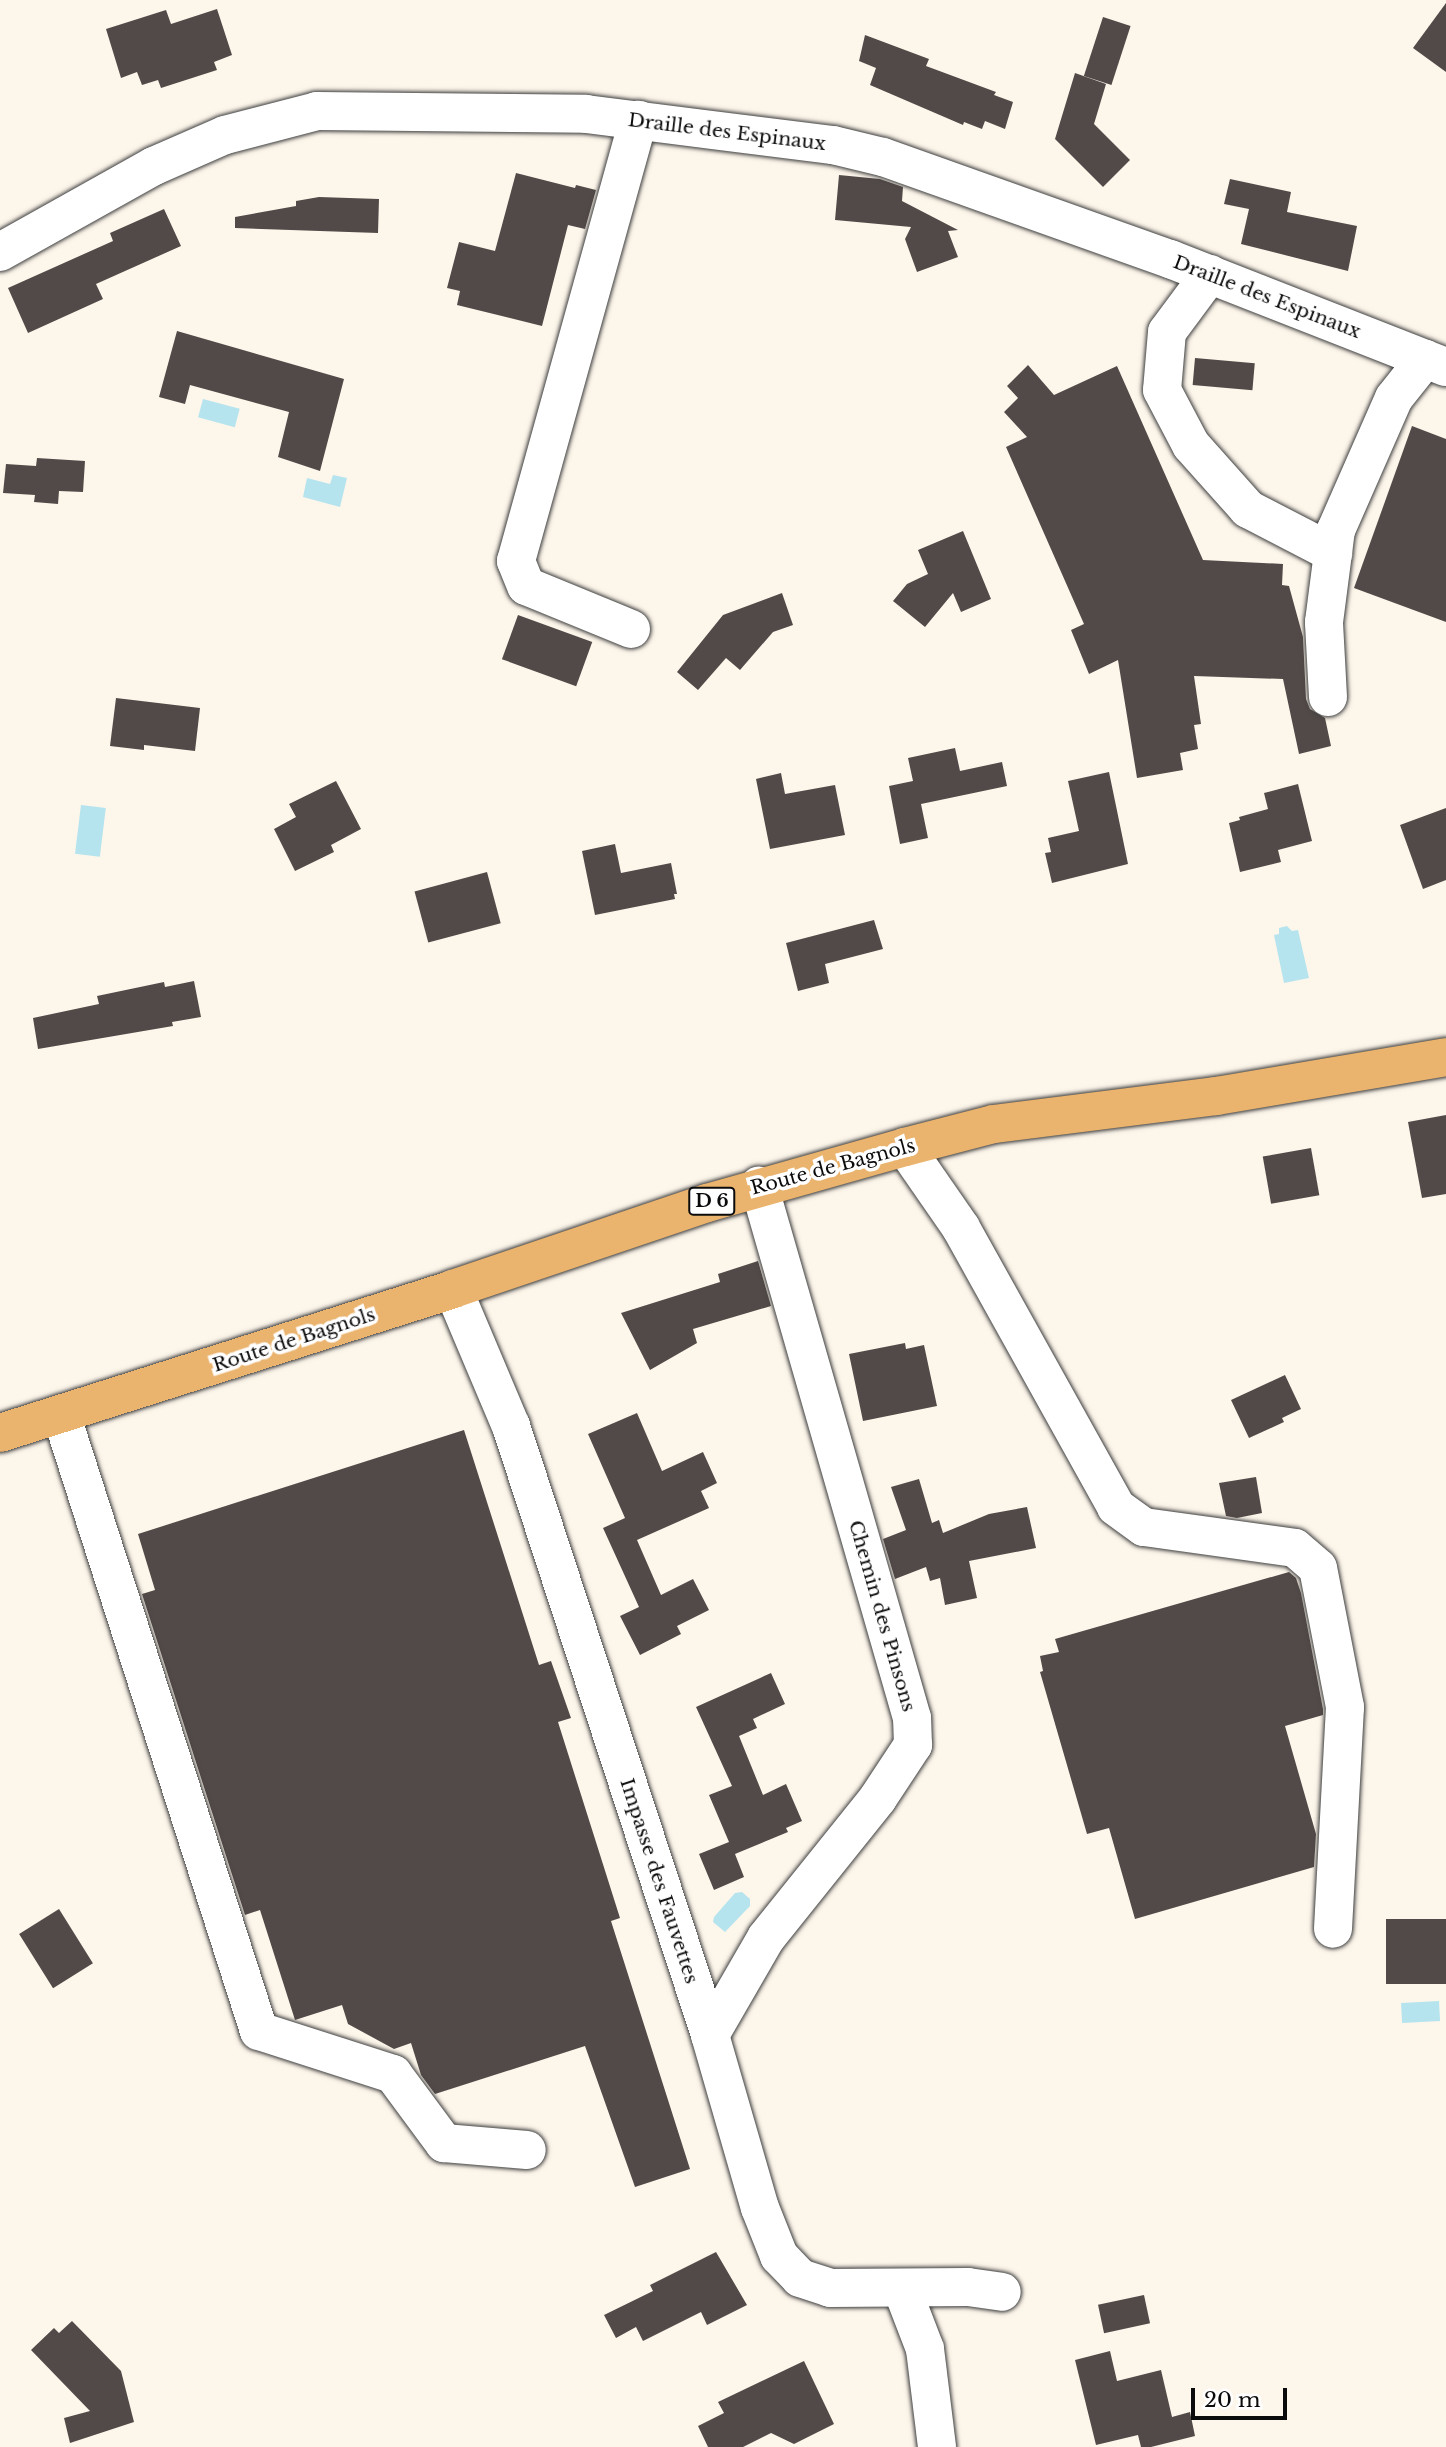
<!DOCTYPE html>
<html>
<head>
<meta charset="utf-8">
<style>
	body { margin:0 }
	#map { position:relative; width:1446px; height:2447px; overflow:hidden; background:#fdf6eb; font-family:"Libre Baskerville",serif }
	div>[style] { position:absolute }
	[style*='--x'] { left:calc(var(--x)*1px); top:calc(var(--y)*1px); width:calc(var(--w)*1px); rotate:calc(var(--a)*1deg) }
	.water>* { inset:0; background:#b5e4ef; transform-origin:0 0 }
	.building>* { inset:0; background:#524a48; transform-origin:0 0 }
	.roads { filter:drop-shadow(0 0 2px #3e3e3e) drop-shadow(0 0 2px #3e3e3e) }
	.minor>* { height:38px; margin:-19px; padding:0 19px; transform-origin:19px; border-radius:19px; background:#fff }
	.major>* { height:38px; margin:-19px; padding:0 19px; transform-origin:19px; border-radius:19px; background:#eab36e }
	span { translate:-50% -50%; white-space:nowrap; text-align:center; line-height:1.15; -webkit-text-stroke:7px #fff; paint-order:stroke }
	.shield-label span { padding:2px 5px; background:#fff; border:2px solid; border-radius:5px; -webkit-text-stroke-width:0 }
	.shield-label { font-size:18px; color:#0b0b0b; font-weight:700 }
	.street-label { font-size:19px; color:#0b0b0b }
	.scale { position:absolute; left:1191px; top:2388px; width:96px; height:32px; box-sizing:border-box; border:4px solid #0b0b0b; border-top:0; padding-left:9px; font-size:21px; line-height:24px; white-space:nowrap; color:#0b0b0b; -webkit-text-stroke:5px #fff; paint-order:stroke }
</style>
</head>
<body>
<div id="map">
	<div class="water">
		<i style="left:203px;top:399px;width:38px;height:19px;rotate:15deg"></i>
		<i style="clip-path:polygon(333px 475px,347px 478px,340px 507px,303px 497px,307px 478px,330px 484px)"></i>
		<i style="left:81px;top:805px;width:25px;height:49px;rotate:7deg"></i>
		<i style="clip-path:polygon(1287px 926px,1292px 931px,1298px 930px,1309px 978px,1284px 983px,1274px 935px,1279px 934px,1279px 928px)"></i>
		<i style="clip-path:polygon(742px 1892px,750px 1899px,750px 1906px,725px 1932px,713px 1922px,714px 1917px,735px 1893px)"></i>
		<i style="left:1439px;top:2001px;width:20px;height:38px;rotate:87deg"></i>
	</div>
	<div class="building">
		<i style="clip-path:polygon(1446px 3px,1446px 72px,1413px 48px)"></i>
		<i style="clip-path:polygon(217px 9px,232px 55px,214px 62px,217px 70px,161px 88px,158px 80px,142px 85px,137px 72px,121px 78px,106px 29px,166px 10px,171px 24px)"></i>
		<i style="left:1103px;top:17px;width:29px;height:62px;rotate:18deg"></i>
		<i style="clip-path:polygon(865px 35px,929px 59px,926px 66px,996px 92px,994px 95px,1013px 102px,1005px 129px,985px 121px,982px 129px,964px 122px,963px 125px,870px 85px,876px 68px,859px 61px)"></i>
		<i style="clip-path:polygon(1075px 73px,1106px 84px,1094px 124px,1130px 160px,1103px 187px,1055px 139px)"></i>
		<i style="clip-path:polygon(516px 173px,575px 188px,576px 185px,596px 190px,585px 229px,568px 225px,542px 326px,457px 305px,460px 291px,447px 288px,459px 242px,495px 251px)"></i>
		<i style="clip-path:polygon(839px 175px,880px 179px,903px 187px,902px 201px,958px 230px,948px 231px,958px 257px,917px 272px,905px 239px,911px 227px,835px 220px)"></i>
		<i style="clip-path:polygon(1230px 179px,1291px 192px,1287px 212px,1357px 226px,1348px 271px,1241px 244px,1249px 209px,1224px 204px)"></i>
		<i style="clip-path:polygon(319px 197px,379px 199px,378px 233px,235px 228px,235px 217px,296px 206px,296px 201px)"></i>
		<i style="clip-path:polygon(164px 209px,181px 246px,96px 284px,103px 299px,28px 333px,8px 288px,113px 241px,110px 233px)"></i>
		<i style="clip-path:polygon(177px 331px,344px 379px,320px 471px,278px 457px,289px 412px,190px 385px,185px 404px,159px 397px)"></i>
		<i style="left:1195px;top:358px;width:60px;height:27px;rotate:5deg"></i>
		<i style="clip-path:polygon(1028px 365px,1054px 395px,1117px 366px,1203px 560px,1283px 564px,1282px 585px,1289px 586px,1303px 637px,1306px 699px,1310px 709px,1325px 718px,1331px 746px,1299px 754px,1283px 679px,1194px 676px,1201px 724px,1194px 725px,1198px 749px,1180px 753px,1183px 770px,1137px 778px,1118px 660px,1089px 674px,1071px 630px,1084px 624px,1006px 447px,1027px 437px,1004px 412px,1018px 398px,1007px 386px)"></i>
		<i style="clip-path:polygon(1412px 426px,1446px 439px,1446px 622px,1354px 588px)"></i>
		<i style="clip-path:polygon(37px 458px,85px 461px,83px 492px,59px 491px,58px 504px,34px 502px,35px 495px,3px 493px,6px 464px,36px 466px)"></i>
		<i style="clip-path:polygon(963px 531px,991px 599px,961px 612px,953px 593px,925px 627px,893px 601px,907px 584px,928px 574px,918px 550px)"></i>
		<i style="clip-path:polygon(782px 593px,793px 625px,773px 632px,740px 670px,726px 658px,698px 690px,677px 672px,723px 615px)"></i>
		<i style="left:518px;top:615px;width:79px;height:47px;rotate:20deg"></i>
		<i style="clip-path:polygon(116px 698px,200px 708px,195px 751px,144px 745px,144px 750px,110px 746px)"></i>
		<i style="clip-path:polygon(955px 748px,960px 771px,1002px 762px,1007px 786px,921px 804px,928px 838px,900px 844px,889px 786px,913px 781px,908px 758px)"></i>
		<i style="clip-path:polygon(1109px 772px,1128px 864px,1052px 883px,1045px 853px,1051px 852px,1048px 838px,1079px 831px,1068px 781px)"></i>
		<i style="clip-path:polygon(781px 773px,785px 794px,835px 785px,845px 835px,770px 849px,756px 779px)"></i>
		<i style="clip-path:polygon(336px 781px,361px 829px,331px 845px,334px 852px,295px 871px,274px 829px,296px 817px,289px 804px)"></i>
		<i style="clip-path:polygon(1298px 784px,1312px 841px,1278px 850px,1281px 862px,1240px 872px,1229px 823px,1240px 820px,1239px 817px,1268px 809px,1264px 793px)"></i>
		<i style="clip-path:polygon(1446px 808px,1446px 880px,1423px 889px,1400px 825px)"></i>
		<i style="clip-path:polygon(615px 844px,621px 873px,671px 863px,677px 894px,674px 894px,675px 899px,595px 915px,582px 851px)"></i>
		<i style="left:487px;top:872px;width:53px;height:75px;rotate:75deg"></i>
		<i style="clip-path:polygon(874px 920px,883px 949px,825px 964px,829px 983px,798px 991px,786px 943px)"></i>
		<i style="clip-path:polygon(194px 981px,201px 1017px,172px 1022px,173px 1026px,38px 1049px,33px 1018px,99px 1004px,97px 996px,164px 982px,165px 987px)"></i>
		<i style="clip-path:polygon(1446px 1115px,1446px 1194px,1422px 1198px,1408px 1122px)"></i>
		<i style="left:1311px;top:1148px;width:48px;height:49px;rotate:80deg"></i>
		<i style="clip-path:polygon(758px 1261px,771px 1306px,693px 1329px,697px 1343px,650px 1370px,621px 1313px,720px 1282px,718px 1274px)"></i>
		<i style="clip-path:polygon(905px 1343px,906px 1349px,924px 1345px,937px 1406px,863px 1421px,849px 1354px)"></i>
		<i style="clip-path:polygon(1285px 1375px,1301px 1409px,1282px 1418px,1284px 1422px,1249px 1438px,1231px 1400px)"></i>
		<i style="clip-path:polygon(637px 1413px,662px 1471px,703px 1452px,717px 1483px,701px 1491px,709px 1508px,637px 1540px,661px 1595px,693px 1579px,709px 1610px,677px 1626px,681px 1634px,640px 1655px,620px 1616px,639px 1607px,603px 1528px,625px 1518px,588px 1434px)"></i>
		<i style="clip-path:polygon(464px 1430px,539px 1665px,551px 1661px,571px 1718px,558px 1722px,620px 1918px,611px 1921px,690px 2169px,635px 2187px,585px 2046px,435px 2094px,421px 2075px,411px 2043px,394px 2049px,348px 2024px,342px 2005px,295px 2020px,260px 1910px,245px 1915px,142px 1594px,155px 1590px,138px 1534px)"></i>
		<i style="clip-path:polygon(1256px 1477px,1262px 1513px,1237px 1518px,1226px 1516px,1219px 1483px)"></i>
		<i style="clip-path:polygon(919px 1479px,932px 1523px,939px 1520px,943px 1533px,989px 1514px,1027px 1507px,1036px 1548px,969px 1561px,977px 1598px,945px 1605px,940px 1578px,930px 1581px,926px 1567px,895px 1579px,883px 1539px,906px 1530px,891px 1487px)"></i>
		<i style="clip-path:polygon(1289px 1572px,1296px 1578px,1301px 1593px,1323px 1709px,1323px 1715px,1285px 1726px,1316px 1834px,1314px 1867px,1135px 1919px,1109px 1828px,1087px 1834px,1040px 1672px,1043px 1671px,1040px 1656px,1059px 1652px,1055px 1639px)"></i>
		<i style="clip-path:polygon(771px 1673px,785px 1704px,753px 1719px,757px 1728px,739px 1736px,763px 1795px,786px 1784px,802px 1821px,786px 1828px,788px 1832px,735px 1854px,744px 1877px,714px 1890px,699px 1854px,729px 1842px,709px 1795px,732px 1786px,696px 1707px)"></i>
		<i style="left:59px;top:1909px;width:64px;height:47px;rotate:58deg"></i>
		<i style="left:1446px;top:1919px;width:65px;height:60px;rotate:90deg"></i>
		<i style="clip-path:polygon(716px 2252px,747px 2305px,707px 2325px,701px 2312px,643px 2341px,636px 2327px,616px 2338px,604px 2315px,653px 2291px,650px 2285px)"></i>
		<i style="left:1144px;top:2295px;width:29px;height:47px;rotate:78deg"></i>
		<i style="clip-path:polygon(72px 2321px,121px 2371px,134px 2422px,70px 2443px,64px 2418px,90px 2411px,31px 2350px,54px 2328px,59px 2333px)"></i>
		<i style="clip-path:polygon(1110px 2351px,1117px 2381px,1161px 2370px,1172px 2417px,1190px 2412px,1195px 2436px,1151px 2447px,1141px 2447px,1138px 2435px,1096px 2445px,1075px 2360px)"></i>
		<i style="clip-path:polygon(804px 2361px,834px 2424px,794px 2444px,771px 2433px,743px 2447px,708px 2447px,698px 2426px,724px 2413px,718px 2402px)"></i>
	</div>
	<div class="roads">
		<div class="minor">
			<i style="--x:0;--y:252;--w:176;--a:-29.2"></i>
			<i style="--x:154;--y:166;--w:77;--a:-23.6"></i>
			<i style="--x:225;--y:135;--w:95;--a:-14.6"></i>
			<i style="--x:317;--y:111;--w:269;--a:0.6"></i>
			<i style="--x:586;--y:114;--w:249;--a:7.2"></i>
			<i style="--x:833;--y:145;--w:51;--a:13.5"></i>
			<i style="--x:883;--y:157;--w:305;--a:19.6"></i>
			<i style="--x:1170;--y:259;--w:296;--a:21.4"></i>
			<i style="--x:1210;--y:274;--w:72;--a:126.6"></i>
			<i style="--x:1167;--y:332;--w:58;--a:94.9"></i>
			<i style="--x:1162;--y:390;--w:62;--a:62.2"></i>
			<i style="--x:1191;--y:445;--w:86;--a:48.3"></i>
			<i style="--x:1248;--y:509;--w:96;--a:27.4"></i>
			<i style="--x:631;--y:629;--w:113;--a:-157.7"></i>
			<i style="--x:526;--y:586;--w:27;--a:-112"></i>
			<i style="--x:516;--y:561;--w:458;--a:-74.5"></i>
			<i style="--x:1328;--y:697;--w:75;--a:-93.1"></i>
			<i style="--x:1324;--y:622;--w:93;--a:-82.6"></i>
			<i style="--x:1336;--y:530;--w:144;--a:-66.3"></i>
			<i style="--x:1394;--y:398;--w:50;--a:-51.5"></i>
			<i style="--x:905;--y:1147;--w:98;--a:55.3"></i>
			<i style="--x:961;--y:1228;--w:319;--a:60.9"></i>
			<i style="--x:1116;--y:1507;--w:34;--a:36"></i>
			<i style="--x:1144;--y:1527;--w:152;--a:7.9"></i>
			<i style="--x:1295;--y:1548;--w:30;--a:41"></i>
			<i style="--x:1318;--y:1568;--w:142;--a:79"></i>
			<i style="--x:1345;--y:1707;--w:222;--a:93.1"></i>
			<i style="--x:453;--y:1289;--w:149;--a:67.1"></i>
			<i style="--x:511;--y:1426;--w:641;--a:71.9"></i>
			<i style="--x:710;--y:2035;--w:180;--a:73.9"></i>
			<i style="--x:760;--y:2208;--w:52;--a:68.4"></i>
			<i style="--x:779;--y:2256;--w:30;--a:46"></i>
			<i style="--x:800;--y:2278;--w:32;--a:18"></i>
			<i style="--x:830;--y:2288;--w:138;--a:-0.4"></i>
			<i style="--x:968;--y:2287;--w:34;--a:8"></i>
			<i style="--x:61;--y:1414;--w:648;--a:72.21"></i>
			<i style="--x:259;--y:2031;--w:141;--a:17.8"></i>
			<i style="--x:393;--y:2074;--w:86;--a:53.5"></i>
			<i style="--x:444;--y:2143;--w:83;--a:4.8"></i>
			<i style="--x:710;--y:2035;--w:112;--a:-60"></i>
			<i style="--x:766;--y:1938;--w:179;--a:-51.3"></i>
			<i style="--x:878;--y:1798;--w:64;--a:-56.6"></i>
			<i style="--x:913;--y:1745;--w:27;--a:-92"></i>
			<i style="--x:912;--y:1718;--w:554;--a:-106.04"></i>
			<i style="--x:902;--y:2289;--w:64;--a:69"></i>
			<i style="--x:925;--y:2349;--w:99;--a:83"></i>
		</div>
		<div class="major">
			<i style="--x:0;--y:1433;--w:475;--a:-17.6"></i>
			<i style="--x:453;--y:1289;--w:268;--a:-18.7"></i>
			<i style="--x:707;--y:1203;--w:206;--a:-15.8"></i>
			<i style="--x:905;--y:1147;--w:92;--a:-14.5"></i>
			<i style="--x:994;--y:1124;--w:224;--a:-7.2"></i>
			<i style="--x:1216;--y:1096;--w:233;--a:-9.6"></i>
		</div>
	</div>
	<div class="shield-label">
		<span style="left:712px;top:1201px">D 6</span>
	</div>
	<div class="street-label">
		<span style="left:727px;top:132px;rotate:7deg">Draille des Espinaux</span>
		<span style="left:1267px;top:297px;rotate:21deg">Draille des Espinaux</span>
		<span style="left:833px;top:1167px;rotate:-15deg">Route de Bagnols</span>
		<span style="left:294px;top:1340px;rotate:-18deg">Route de Bagnols</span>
		<span style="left:882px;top:1616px;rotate:74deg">Chemin des Pinsons</span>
		<span style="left:659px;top:1881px;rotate:72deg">Impasse des Fauvettes</span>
	</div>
	<div class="scale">20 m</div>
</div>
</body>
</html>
